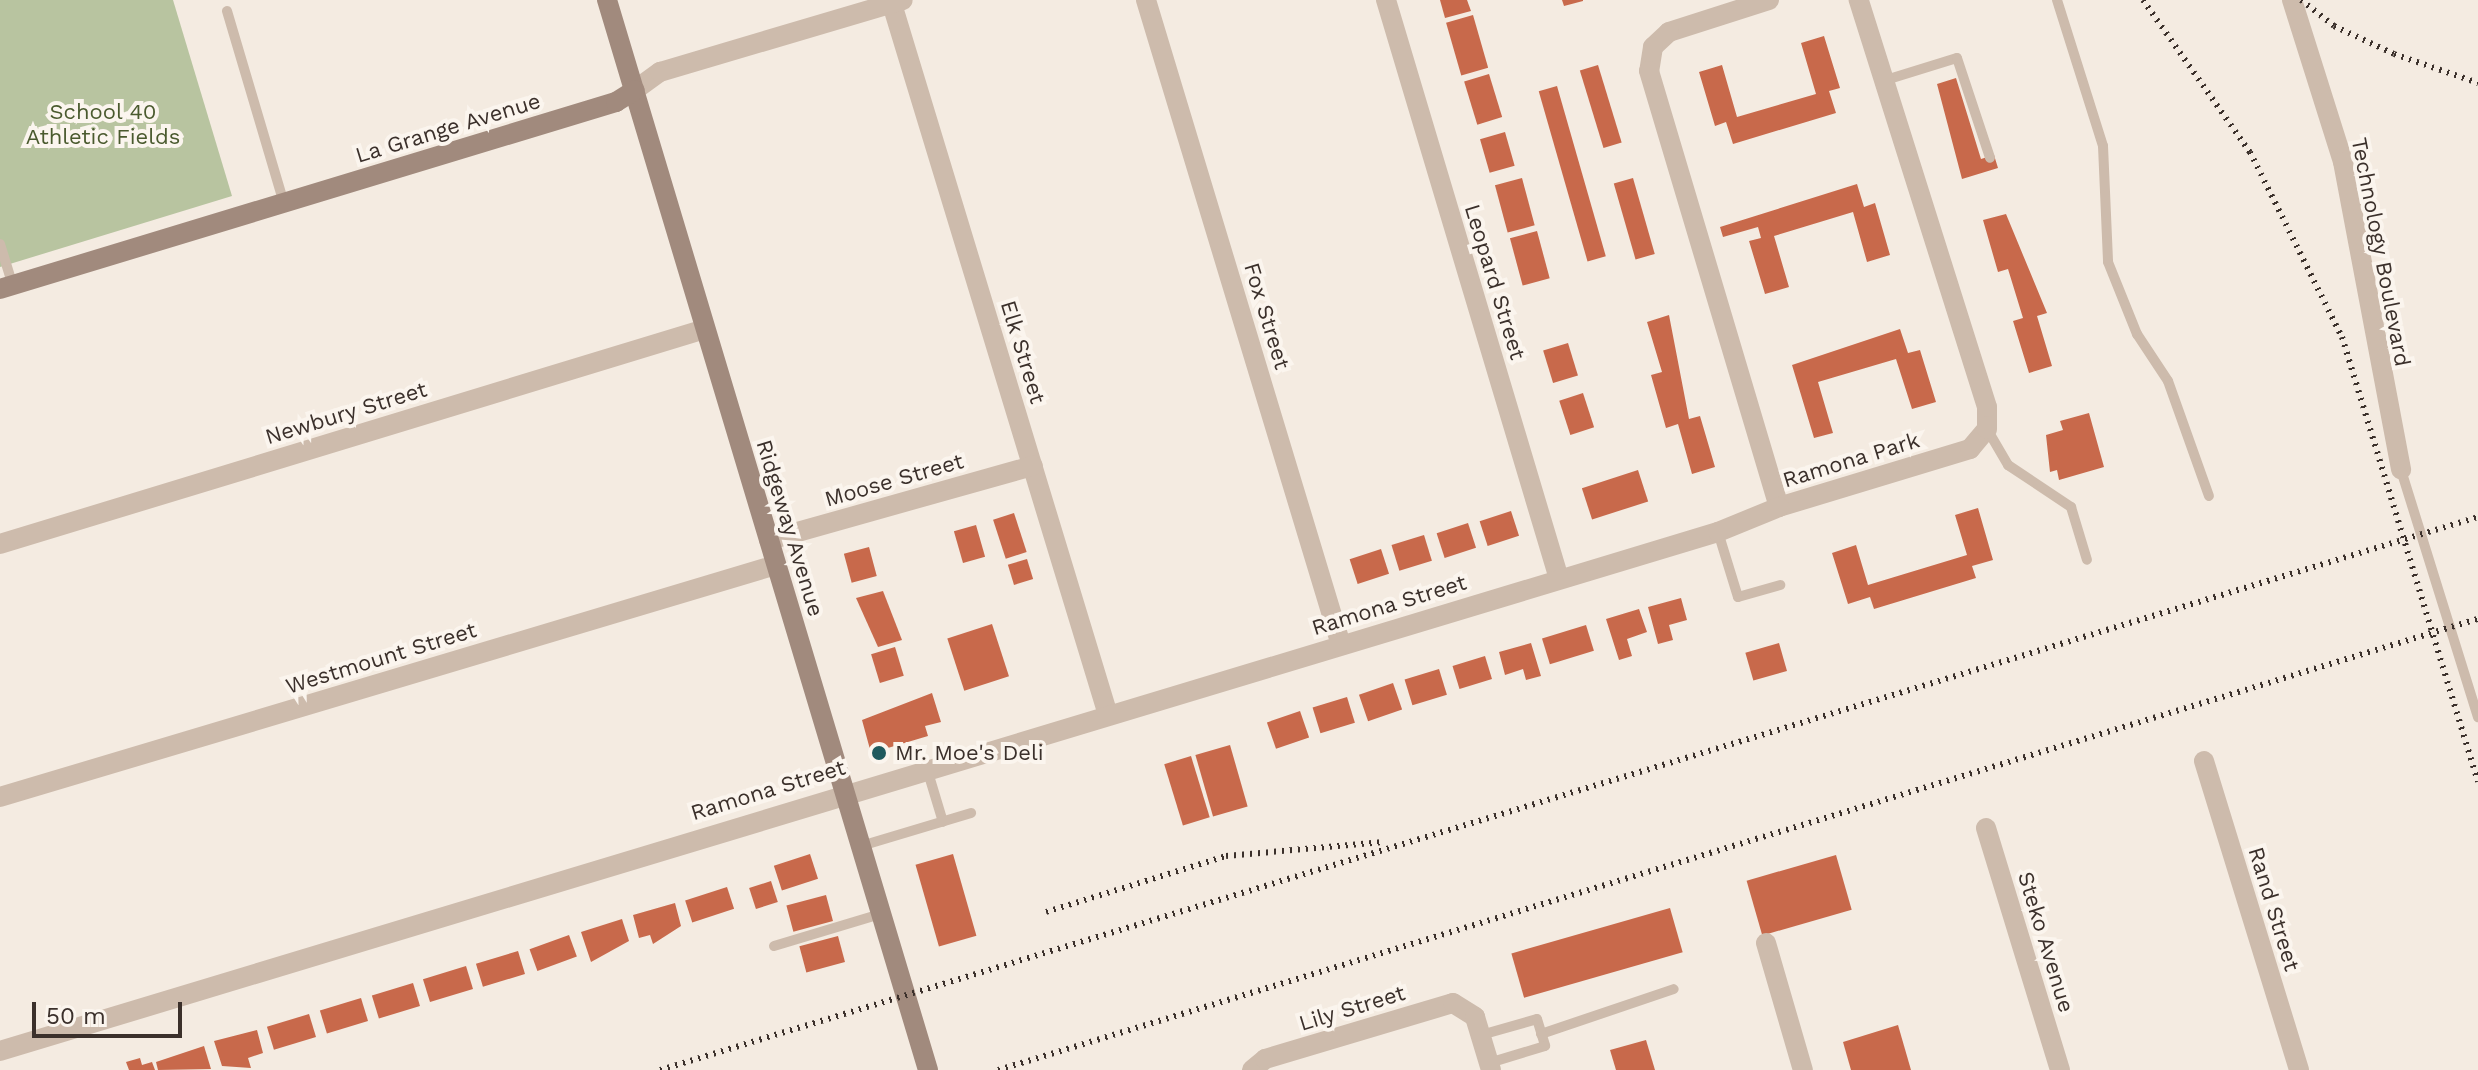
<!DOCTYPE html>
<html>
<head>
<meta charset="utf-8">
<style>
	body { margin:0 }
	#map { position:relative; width:2478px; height:1070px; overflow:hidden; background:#f4ebe1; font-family:"Work Sans",sans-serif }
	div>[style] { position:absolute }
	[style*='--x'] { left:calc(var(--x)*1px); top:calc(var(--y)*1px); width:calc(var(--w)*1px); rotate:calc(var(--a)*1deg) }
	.green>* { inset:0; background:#b8c4a0 }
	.building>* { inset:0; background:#c8694b; transform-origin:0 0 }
	.lane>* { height:10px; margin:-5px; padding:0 5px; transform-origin:5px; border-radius:5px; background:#cdbbac }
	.street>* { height:20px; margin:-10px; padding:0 10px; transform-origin:10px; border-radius:10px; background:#cdbbac }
	.secondary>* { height:20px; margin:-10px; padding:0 10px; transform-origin:10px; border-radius:10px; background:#a18a7d }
	.rail>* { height:6px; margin-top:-3px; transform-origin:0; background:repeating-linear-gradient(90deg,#3b302b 0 2px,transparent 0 8px) }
	.dots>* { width:22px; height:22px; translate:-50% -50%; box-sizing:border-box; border:4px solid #fbf5ee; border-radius:50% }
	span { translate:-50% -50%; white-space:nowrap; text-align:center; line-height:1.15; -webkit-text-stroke:8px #fbf5ee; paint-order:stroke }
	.park-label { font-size:22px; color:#4a5a2e }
	.street-label { font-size:22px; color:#3b302b }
	.poi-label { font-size:22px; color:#3b302b }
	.left { translate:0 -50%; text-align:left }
	.scale { position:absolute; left:32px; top:1002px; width:150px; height:36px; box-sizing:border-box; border:4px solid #3b302b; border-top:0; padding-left:10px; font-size:24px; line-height:28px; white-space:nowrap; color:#3b302b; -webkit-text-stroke:6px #fbf5ee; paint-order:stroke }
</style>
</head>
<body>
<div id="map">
	<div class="green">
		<i style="clip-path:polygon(0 0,173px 0,232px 196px,0 267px)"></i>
	</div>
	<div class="building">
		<i style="clip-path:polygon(1440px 0,1467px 0,1471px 11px,1445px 18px)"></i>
		<i style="clip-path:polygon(1562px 0,1583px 0,1583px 1px,1564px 6px)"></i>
		<i style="left:1473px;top:15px;width:55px;height:28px;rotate:74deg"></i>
		<i style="clip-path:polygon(1824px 36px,1840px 88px,1829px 91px,1836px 113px,1733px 144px,1726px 122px,1715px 126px,1699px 72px,1722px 65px,1737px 117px,1816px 94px,1801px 43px)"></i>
		<i style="left:1598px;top:65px;width:81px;height:19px;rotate:73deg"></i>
		<i style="left:1489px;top:74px;width:45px;height:26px;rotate:73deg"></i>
		<i style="clip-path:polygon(1956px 78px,1981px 159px,1994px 155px,1998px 168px,1962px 179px,1937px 84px)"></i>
		<i style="left:1557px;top:86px;width:177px;height:19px;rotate:74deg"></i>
		<i style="left:1505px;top:132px;width:35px;height:26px;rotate:74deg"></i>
		<i style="left:1522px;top:178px;width:49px;height:28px;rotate:75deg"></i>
		<i style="left:1633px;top:178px;width:79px;height:20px;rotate:74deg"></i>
		<i style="clip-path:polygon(1857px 184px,1864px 207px,1875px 203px,1890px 255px,1867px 262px,1853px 212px,1774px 236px,1789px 287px,1765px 294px,1749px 241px,1761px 238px,1758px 227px,1723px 237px,1720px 227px)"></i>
		<i style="clip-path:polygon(2006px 214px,2047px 313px,2037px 316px,2052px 366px,2029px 373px,2013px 321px,2023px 318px,2008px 269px,1998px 272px,1983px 220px)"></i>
		<i style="left:1537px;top:231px;width:49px;height:28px;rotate:75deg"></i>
		<i style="clip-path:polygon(1669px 315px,1689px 419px,1700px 416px,1715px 467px,1692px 474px,1678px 424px,1666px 428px,1651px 375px,1662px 372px,1647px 322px)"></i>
		<i style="clip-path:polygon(1900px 329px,1908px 353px,1920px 350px,1936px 402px,1912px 409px,1896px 359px,1818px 382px,1833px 433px,1814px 438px,1792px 365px)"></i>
		<i style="left:1568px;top:343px;width:34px;height:26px;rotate:73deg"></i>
		<i style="left:1583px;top:393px;width:36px;height:25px;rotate:72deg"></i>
		<i style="clip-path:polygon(2089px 413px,2104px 467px,2059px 480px,2057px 470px,2050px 472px,2046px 435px,2063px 430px,2060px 421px)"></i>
		<i style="left:1638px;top:470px;width:33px;height:59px;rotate:72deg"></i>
		<i style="clip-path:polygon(1978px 508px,1993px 560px,1972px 566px,1976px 578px,1874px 609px,1870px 597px,1848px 604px,1832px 553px,1856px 545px,1868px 585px,1967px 555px,1955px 515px)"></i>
		<i style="left:1511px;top:511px;width:26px;height:33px;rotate:72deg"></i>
		<i style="left:1014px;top:513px;width:41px;height:22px;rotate:72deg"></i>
		<i style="left:1468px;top:523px;width:26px;height:33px;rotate:72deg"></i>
		<i style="left:976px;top:525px;width:33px;height:23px;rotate:74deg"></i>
		<i style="left:1424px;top:535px;width:27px;height:34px;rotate:73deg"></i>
		<i style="left:869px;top:547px;width:30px;height:26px;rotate:75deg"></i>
		<i style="left:1381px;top:549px;width:26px;height:33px;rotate:72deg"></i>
		<i style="left:1027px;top:559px;width:21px;height:20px;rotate:73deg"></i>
		<i style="clip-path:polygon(883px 591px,902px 640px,878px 647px,856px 598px)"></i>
		<i style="clip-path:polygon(1681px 598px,1687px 620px,1669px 625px,1673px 640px,1658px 644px,1648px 607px)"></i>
		<i style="clip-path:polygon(1639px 609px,1647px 632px,1627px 639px,1632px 656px,1619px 660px,1606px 619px)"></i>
		<i style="left:992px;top:624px;width:55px;height:47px;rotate:72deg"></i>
		<i style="left:1586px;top:625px;width:27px;height:46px;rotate:73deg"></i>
		<i style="clip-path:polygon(1531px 643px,1541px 676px,1526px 680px,1523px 669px,1505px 675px,1499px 652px)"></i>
		<i style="left:1779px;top:643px;width:29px;height:35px;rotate:74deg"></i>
		<i style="left:895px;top:647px;width:30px;height:25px;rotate:73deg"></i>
		<i style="left:1485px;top:656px;width:24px;height:34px;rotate:73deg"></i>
		<i style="left:1439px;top:669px;width:27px;height:36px;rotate:73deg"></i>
		<i style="left:1393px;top:683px;width:28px;height:36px;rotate:71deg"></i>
		<i style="clip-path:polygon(932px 693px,941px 722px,925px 726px,928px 736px,871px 753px,862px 720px)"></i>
		<i style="left:1347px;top:697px;width:27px;height:36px;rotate:73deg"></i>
		<i style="left:1300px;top:711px;width:28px;height:35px;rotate:71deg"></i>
		<i style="left:1230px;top:745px;width:64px;height:36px;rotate:74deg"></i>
		<i style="left:1191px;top:756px;width:64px;height:28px;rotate:73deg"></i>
		<i style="left:810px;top:854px;width:26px;height:38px;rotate:72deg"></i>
		<i style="left:953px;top:854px;width:85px;height:39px;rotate:74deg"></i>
		<i style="left:1836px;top:855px;width:57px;height:93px;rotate:74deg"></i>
		<i style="left:771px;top:881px;width:22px;height:23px;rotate:72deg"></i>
		<i style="left:727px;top:887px;width:23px;height:44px;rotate:72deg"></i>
		<i style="left:826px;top:895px;width:27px;height:41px;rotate:75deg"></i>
		<i style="clip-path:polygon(675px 903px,681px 926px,653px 944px,650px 935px,639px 938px,633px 915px)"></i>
		<i style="left:1670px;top:908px;width:46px;height:165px;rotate:74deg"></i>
		<i style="clip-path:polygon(622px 919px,629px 941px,591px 962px,581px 932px)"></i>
		<i style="left:569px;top:935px;width:23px;height:42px;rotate:70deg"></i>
		<i style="left:838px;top:936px;width:27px;height:40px;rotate:75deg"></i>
		<i style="left:518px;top:951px;width:24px;height:44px;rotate:73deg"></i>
		<i style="left:466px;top:966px;width:24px;height:45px;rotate:73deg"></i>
		<i style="left:413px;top:983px;width:24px;height:43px;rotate:73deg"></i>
		<i style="left:361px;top:998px;width:24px;height:43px;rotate:73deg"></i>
		<i style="left:309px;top:1014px;width:24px;height:44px;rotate:73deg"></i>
		<i style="clip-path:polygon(1898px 1025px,1911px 1070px,1851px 1070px,1843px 1042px)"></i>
		<i style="clip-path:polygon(257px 1030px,263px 1053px,248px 1058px,251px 1068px,222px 1066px,214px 1041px)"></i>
		<i style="clip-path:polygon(1646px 1040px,1655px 1070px,1616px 1070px,1610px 1050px)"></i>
		<i style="clip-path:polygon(204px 1046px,211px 1069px,158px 1070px,156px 1062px)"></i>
		<i style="clip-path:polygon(140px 1058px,142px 1065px,152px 1062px,155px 1070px,129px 1070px,126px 1062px)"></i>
	</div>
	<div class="lane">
		<i style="--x:2057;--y:0;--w:153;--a:72.5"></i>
		<i style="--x:2103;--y:146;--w:116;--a:87.5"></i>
		<i style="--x:2108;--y:262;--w:78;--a:68.1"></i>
		<i style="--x:2137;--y:334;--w:56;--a:56.6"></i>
		<i style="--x:2168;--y:381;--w:122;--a:70.4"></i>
		<i style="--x:227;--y:11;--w:200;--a:73.5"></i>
		<i style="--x:1889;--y:79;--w:71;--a:-17.2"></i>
		<i style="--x:1957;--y:58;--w:105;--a:71.7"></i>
		<i style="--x:0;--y:244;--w:44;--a:72.8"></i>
		<i style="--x:1987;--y:429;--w:42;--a:59.7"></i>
		<i style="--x:2008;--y:465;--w:76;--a:33.7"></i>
		<i style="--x:2071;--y:507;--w:55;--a:73.2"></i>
		<i style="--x:2401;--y:470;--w:259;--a:72.7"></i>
		<i style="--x:1718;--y:532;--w:68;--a:72.9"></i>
		<i style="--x:1738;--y:597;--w:44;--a:-15.9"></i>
		<i style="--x:927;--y:769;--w:55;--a:73.2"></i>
		<i style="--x:861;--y:846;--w:115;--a:-16.7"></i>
		<i style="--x:774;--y:946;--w:112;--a:-16.7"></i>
		<i style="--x:1541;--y:1034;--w:140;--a:-18.7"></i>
		<i style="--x:1481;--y:1035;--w:58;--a:-15.9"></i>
		<i style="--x:1537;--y:1019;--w:28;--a:73"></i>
		<i style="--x:1545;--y:1046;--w:59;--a:163.1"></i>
	</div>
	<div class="street">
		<i style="--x:1146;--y:0;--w:674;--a:73.18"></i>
		<i style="--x:1386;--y:0;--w:604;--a:73.36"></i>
		<i style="--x:1769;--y:0;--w:105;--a:162.3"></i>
		<i style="--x:1669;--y:32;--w:22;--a:137"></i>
		<i style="--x:1653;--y:47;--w:24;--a:99"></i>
		<i style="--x:1649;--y:71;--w:455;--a:73.4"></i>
		<i style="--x:1779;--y:507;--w:200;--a:-16.9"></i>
		<i style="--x:1970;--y:449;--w:26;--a:-50"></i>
		<i style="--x:1987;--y:429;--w:22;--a:-90"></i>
		<i style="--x:1987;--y:407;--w:427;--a:-107.5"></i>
		<i style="--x:2292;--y:0;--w:170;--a:72.5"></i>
		<i style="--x:2343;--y:162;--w:313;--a:79.3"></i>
		<i style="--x:892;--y:4;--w:743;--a:73.1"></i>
		<i style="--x:635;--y:90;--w:31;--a:-36"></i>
		<i style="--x:660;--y:72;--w:253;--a:-16.5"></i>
		<i style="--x:769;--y:540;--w:274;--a:-15.7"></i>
		<i style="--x:0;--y:544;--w:737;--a:-16.96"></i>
		<i style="--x:2204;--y:761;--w:323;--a:72.9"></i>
		<i style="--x:0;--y:797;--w:810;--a:-16.65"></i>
		<i style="--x:1986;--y:828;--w:253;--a:73"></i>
		<i style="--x:1766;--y:943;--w:132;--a:73.8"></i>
		<i style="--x:0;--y:1051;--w:1795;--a:-16.81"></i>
		<i style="--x:1718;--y:532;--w:66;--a:-22.3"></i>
		<i style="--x:1252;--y:1070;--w:17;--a:-40"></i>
		<i style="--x:1265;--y:1059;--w:196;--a:-16.6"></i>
		<i style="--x:1453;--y:1003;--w:26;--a:32"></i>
		<i style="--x:1475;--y:1017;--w:55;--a:73.2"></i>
	</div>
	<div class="secondary">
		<i style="--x:607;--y:0;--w:1117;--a:73.3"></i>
		<i style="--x:0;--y:289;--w:644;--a:-16.89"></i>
		<i style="--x:616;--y:102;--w:22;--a:-32"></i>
	</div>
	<div class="rail">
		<i style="--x:2143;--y:0;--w:186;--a:54.9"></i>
		<i style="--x:2250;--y:152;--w:207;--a:63.6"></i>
		<i style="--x:2342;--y:337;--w:465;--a:73"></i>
		<i style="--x:2301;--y:0;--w:42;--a:38.2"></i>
		<i style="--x:2334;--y:26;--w:66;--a:25"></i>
		<i style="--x:2394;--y:54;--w:89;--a:19"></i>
		<i style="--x:1046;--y:912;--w:189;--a:-17.3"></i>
		<i style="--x:1226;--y:856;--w:158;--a:-5.1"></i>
		<i style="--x:660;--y:1070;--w:1900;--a:-16.92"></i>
		<i style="--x:998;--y:1070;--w:1547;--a:-16.95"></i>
	</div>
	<div class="dots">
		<i style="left:879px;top:753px;background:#1f5a5e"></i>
	</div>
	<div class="park-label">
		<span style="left:103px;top:124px">School 40<br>Athletic Fields</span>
	</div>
	<div class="street-label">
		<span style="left:448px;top:128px;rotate:-17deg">La Grange Avenue</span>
		<span style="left:2381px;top:252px;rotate:79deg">Technology Boulevard</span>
		<span style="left:1495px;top:282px;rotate:73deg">Leopard Street</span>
		<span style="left:1267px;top:316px;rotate:73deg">Fox Street</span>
		<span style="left:1023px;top:352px;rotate:73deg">Elk Street</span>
		<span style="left:346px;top:413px;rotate:-17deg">Newbury Street</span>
		<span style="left:1851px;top:460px;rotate:-17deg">Ramona Park</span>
		<span style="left:894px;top:480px;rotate:-16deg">Moose Street</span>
		<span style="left:790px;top:528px;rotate:73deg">Ridgeway Avenue</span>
		<span style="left:1389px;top:605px;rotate:-17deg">Ramona Street</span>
		<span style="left:381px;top:658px;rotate:-17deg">Westmount Street</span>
		<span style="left:768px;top:790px;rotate:-17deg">Ramona Street</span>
		<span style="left:2274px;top:909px;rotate:73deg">Rand Street</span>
		<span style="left:2046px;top:942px;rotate:73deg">Steko Avenue</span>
		<span style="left:1352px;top:1008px;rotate:-17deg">Lily Street</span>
	</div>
	<div class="poi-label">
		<span class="left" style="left:895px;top:753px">Mr. Moe's Deli</span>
	</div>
	<div class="scale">50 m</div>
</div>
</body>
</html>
